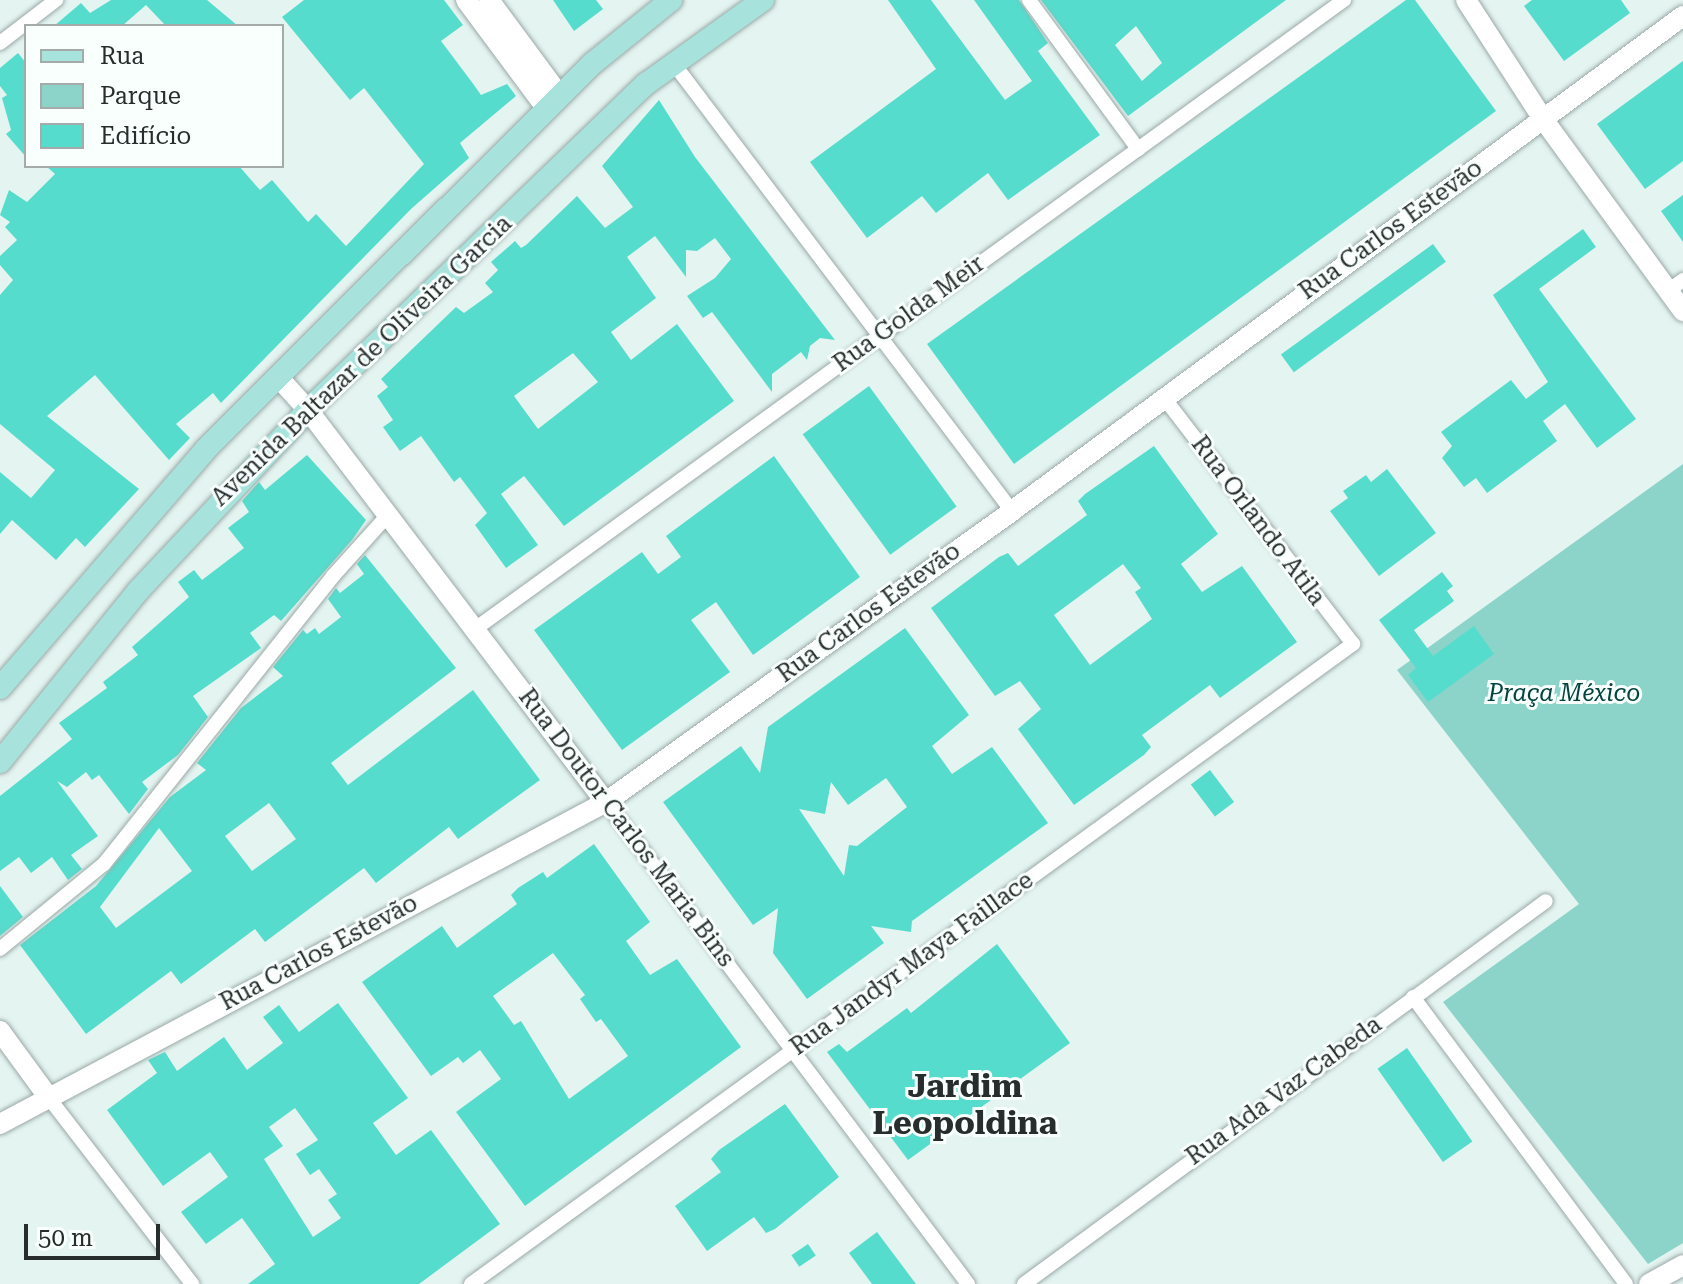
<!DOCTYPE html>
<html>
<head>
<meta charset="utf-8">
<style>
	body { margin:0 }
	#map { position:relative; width:1683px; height:1284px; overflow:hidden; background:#e4f4f1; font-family:"Roboto Serif",serif }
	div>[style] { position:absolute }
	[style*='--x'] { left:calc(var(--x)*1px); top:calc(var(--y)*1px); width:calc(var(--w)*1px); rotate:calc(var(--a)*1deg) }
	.green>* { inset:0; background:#8cd3c9 }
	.building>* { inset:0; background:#56dccd; transform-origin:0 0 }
	.roads { filter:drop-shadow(0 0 2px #9aa9a6) drop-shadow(0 0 2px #9aa9a6) }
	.street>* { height:14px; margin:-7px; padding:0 7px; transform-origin:7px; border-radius:7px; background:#fff }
	.secondary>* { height:20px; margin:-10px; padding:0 10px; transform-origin:10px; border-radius:10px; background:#fff }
	.primary>* { height:22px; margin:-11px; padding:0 11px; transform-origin:11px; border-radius:11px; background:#a7e3dc }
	span { translate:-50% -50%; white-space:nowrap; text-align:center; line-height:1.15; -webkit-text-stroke:6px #f8fffd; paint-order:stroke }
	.street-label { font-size:24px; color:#272d2c }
	.park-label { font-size:24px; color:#05443e; font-style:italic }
	.district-label { font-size:32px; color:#272d2c; font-weight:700 }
	.legend { position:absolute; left:24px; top:24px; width:260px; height:144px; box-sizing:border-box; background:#f8fffd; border:2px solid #a4aba9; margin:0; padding:10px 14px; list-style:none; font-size:24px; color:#272d2c }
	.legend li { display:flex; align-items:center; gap:16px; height:40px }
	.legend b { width:40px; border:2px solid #a4aba9 }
	.scale { position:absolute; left:24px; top:1224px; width:136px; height:36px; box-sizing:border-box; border:4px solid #272d2c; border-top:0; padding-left:10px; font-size:24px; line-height:28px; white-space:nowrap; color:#272d2c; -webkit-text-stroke:6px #f8fffd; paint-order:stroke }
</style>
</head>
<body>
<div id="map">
	<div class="green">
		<i style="clip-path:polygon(1683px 464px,1683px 1243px,1648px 1264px,1443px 1002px,1579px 904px,1397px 670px)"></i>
	</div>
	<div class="building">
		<i style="clip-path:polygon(111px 0,207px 0,238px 26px,166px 26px,146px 5px,122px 26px,54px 26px,81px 3px,90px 13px)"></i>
		<i style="clip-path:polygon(304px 0,444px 0,463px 25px,441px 41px,474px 85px,481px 95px,507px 84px,516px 96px,460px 143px,469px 158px,411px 209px,221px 403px,213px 393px,176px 424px,190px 438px,169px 460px,95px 375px,47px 416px,139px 489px,85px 547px,76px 538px,56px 560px,12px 520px,0 534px,0 472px,31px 498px,55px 470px,0 424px,0 295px,13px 280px,0 265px,0 256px,17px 240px,5px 227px,10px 222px,0 215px,9px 190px,27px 202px,55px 174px,46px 166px,239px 166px,260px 190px,272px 180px,308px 222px,316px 214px,346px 246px,424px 164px,364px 88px,350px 100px,282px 17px)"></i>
		<i style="clip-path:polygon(553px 0,596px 0,603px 9px,574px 31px)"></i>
		<i style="clip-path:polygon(888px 0,931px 0,1005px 100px,1032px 81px,974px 0,1019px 0,1048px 43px,1038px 51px,1100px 135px,1008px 200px,988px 173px,936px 213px,922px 196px,867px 238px,810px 162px,936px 69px)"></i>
		<i style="clip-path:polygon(evenodd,1041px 0,1286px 0,1128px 116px,1041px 0,1136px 26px,1162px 63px,1142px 81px,1115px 45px,1136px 26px)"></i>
		<i style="clip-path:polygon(1406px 0,1415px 0,1496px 111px,1014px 464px,927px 344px)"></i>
		<i style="clip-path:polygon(1532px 0,1621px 0,1630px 13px,1564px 61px,1524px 6px)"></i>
		<i style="clip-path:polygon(18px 53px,26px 63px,26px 157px,6px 134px,11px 130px,2px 98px,7px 95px,0 86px,0 68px)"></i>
		<i style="clip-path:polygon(1683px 61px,1683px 161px,1645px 189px,1597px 124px)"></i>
		<i style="clip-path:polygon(evenodd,659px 100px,695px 157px,835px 340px,820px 338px,810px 346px,807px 360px,801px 352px,772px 374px,772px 392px,712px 312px,703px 318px,687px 296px,715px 278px,731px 259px,715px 238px,697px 251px,686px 250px,686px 277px,655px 236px,627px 257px,656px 298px,611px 332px,631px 360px,677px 324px,734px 401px,564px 526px,524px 476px,501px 494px,538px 545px,506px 568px,475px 525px,487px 513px,460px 477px,454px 482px,421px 436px,400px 451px,383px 427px,393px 420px,377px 396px,388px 387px,381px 379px,456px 307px,464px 313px,493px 292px,485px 283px,498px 270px,491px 262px,515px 241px,521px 248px,526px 245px,577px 196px,605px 228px,633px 207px,602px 166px,659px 100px,573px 353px,598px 382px,538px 429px,514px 396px,573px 353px)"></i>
		<i style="clip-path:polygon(1683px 195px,1683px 242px,1661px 211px)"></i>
		<i style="clip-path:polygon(1583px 229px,1596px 247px,1539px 289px,1636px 419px,1597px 448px,1565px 404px,1543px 421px,1557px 441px,1487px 493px,1476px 478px,1464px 487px,1442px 458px,1452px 446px,1441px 432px,1511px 380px,1526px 399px,1548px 382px,1493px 295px)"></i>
		<i style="left:1433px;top:244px;width:22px;height:188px;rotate:54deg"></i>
		<i style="left:869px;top:386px;width:149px;height:82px;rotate:54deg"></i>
		<i style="clip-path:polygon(evenodd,1154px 446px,1218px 534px,1181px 564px,1202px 592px,1242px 566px,1297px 642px,1220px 698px,1210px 685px,1142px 735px,1151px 747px,1144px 755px,1074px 805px,1018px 729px,1041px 709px,1020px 681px,995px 696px,931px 608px,999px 557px,1008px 553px,1018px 566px,1087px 515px,1078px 501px,1085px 494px,1154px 446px,1123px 564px,1141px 588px,1135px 592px,1152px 619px,1090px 665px,1054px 615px,1123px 564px)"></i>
		<i style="clip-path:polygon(307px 455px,366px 520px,352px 540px,281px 621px,274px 615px,250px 633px,261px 648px,193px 696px,208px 717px,178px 755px,142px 782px,148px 789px,129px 814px,99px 775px,92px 780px,86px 772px,67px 787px,57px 781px,98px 836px,71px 855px,82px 869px,68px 880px,52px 857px,31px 873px,19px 857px,0 871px,0 796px,72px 739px,59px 723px,107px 688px,103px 682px,138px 655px,132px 647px,189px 597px,178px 582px,194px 570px,202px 580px,244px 548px,228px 528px,249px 512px,242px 501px,259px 482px,265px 490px)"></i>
		<i style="clip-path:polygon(774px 456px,860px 577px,753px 655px,716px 602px,691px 620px,730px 672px,622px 750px,534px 630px,642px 552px,658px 574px,681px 557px,666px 536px)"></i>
		<i style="clip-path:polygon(1387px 469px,1436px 533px,1379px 576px,1330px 511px,1348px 498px,1343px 491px,1366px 475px,1371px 482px)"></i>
		<i style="clip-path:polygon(evenodd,365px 555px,456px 668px,331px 763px,348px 785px,473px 690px,540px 780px,458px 839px,449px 827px,376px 883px,364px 868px,265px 942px,255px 929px,181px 984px,171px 971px,86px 1034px,20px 945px,96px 886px,170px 797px,206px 770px,197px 763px,241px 708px,283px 676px,273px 667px,303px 630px,307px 634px,315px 628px,319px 634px,341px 617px,328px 599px,336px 588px,340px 593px,364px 574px,357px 564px,365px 555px,269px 803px,296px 839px,252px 871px,225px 836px,269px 803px,365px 555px,159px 828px,192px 871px,116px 928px,100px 907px,159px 828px)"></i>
		<i style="clip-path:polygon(1442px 572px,1453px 586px,1447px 591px,1454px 601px,1414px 630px,1433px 656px,1474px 626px,1494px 654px,1428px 702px,1408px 675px,1416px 668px,1379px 620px)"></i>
		<i style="clip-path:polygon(evenodd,905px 628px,969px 715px,932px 746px,952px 774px,992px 747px,1048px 823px,912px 921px,911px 932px,871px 926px,884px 943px,807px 999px,773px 953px,778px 908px,753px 925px,663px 802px,741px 746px,760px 773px,768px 727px,905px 628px,886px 778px,907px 807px,857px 846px,849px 845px,844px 876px,799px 809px,825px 814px,831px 782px,848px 805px,886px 778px)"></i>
		<i style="left:1210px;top:770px;width:40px;height:24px;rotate:53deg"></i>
		<i style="clip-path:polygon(evenodd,594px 844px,650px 922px,626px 941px,650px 975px,677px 959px,741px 1047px,525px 1206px,456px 1112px,501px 1079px,480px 1050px,463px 1063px,458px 1057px,431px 1076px,362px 982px,442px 926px,457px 948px,517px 904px,511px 895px,518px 888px,543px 872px,547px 878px,594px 844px,553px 953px,585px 995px,580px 999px,596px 1022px,601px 1019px,628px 1056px,569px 1099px,521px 1021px,514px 1025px,493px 996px,553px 953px)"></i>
		<i style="clip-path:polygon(0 886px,23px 917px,0 936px)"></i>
		<i style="clip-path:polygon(997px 944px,1070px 1043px,908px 1160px,827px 1052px,839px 1044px,847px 1052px,907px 1008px,911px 1013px)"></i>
		<i style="clip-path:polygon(evenodd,338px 1003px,408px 1098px,373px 1123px,396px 1155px,431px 1130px,500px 1224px,419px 1284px,248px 1284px,275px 1264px,242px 1218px,206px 1244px,181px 1212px,228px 1177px,210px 1152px,163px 1186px,107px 1110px,157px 1073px,148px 1060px,165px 1052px,177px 1071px,224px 1037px,247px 1070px,283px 1043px,263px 1017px,279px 1005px,299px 1032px,338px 1003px,295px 1108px,318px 1140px,296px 1154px,310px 1175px,319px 1169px,337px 1194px,328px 1200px,341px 1218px,313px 1237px,264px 1159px,283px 1146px,269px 1127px,295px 1108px)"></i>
		<i style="left:1407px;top:1048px;width:114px;height:36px;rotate:55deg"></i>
		<i style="clip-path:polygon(785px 1104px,839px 1177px,775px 1229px,766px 1233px,754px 1217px,707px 1251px,675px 1206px,721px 1172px,711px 1159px,719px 1150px)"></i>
		<i style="clip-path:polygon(877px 1232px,916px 1284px,872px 1284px,849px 1253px)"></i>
		<i style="left:808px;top:1244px;width:14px;height:20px;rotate:56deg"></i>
	</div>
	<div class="roads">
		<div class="street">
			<i style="--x:1029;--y:0;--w:185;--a:53.8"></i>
			<i style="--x:0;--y:43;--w:71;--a:-37.5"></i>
			<i style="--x:674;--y:64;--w:560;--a:52.91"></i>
			<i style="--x:1668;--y:291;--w:19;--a:-36"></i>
			<i style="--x:475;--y:629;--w:1073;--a:-35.9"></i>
			<i style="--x:606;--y:802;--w:603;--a:53.09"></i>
			<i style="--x:0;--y:949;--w:134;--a:-39.3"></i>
			<i style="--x:104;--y:864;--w:368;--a:-51.5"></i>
			<i style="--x:333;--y:576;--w:82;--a:-48"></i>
			<i style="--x:1413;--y:997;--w:357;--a:53.4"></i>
			<i style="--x:49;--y:1098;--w:235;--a:52.4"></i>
			<i style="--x:471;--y:1284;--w:1090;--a:-35.97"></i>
			<i style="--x:1353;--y:644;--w:310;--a:-127.5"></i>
			<i style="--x:1024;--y:1284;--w:647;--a:-36.27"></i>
		</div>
		<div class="secondary">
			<i style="--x:466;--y:0;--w:136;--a:53.4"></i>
			<i style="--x:489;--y:0;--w:119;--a:53.5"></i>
			<i style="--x:1466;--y:0;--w:142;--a:57.1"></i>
			<i style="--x:1543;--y:119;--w:238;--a:53.9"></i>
			<i style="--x:278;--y:377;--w:45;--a:47.7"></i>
			<i style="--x:308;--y:410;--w:492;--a:52.8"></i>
			<i style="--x:0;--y:1031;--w:83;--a:53.8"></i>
			<i style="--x:0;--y:1124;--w:686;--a:-27.98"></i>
			<i style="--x:606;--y:802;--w:500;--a:-35.6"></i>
			<i style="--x:1012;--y:511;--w:834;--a:-36.42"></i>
			<i style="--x:1649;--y:1284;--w:39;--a:-29"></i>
		</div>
		<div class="primary">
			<i style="--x:0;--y:688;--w:316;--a:-49.2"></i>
			<i style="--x:206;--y:449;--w:545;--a:-44.93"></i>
			<i style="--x:592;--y:64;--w:102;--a:-39"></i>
			<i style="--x:0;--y:762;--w:220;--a:-51.1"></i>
			<i style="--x:138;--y:591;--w:248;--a:-46.8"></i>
			<i style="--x:308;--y:410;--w:470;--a:-44"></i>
			<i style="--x:646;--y:84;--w:144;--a:-35.7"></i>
		</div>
	</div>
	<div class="street-label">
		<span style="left:1391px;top:230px;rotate:-36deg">Rua Carlos Estevão</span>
		<span style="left:909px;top:314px;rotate:-36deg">Rua Golda Meir</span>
		<span style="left:362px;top:361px;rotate:-44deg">Avenida Baltazar de Oliveira Garcia</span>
		<span style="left:1258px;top:521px;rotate:53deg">Rua Orlando Atila</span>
		<span style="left:869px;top:613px;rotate:-36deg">Rua Carlos Estevão</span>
		<span style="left:626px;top:828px;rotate:53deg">Rua Doutor Carlos Maria Bins</span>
		<span style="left:319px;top:953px;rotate:-28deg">Rua Carlos Estevão</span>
		<span style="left:912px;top:964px;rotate:-36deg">Rua Jandyr Maya Faillace</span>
		<span style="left:1284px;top:1091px;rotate:-36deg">Rua Ada Vaz Cabeda</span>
	</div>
	<div class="park-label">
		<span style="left:1564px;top:694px">Praça México</span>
	</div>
	<div class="district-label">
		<span style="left:965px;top:1105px">Jardim<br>Leopoldina</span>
	</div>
	<ul class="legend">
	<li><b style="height:10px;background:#a7e3dc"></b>Rua</li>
	<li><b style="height:22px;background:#8cd3c9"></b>Parque</li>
	<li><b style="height:22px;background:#56dccd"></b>Edifício</li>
	</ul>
	<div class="scale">50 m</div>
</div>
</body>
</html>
